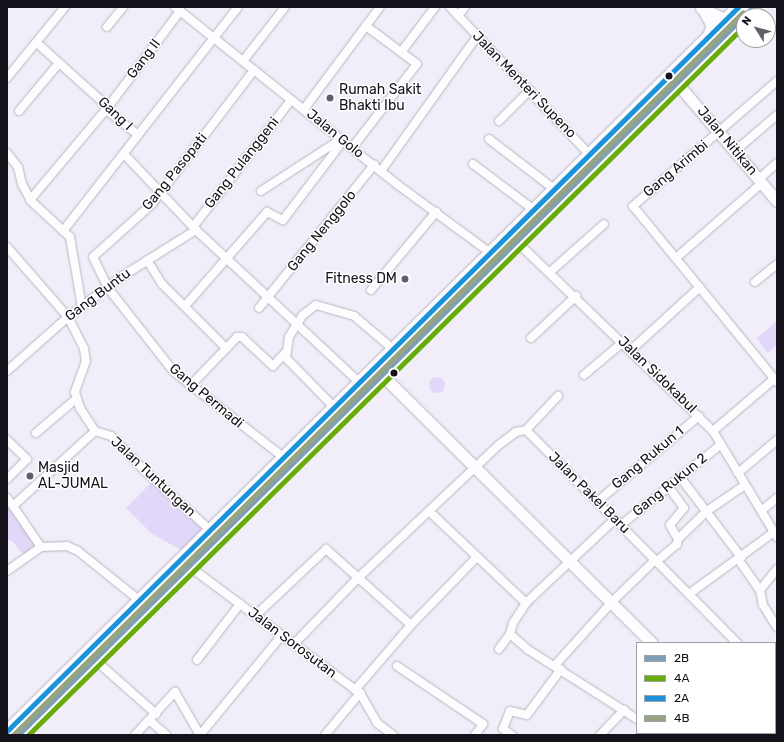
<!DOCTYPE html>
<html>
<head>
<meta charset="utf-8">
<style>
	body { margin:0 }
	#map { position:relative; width:784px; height:742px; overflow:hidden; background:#f1eef9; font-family:Rubik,sans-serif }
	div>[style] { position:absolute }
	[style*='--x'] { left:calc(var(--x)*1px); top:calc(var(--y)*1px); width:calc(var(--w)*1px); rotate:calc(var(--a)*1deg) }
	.green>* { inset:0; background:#e1d7f8 }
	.round { border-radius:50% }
	.roads { filter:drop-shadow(0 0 1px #b8b6bf) drop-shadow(0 0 1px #b8b6bf) }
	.street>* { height:8px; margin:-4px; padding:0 4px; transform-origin:4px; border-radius:4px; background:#fdfcfe }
	.secondary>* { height:11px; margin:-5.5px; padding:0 5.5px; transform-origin:5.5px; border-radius:5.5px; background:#fdfcfe }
	.primary>* { height:13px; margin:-6.5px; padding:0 6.5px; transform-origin:6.5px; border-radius:6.5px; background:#fdfcfe }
	.bus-1>* { height:5px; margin:-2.5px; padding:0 2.5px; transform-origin:2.5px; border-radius:2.5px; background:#7ea0b7 }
	.bus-2>* { height:5px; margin:-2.5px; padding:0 2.5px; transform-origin:2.5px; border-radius:2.5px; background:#67ac08 }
	.bus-3>* { height:5px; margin:-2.5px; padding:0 2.5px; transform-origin:2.5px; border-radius:2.5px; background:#1a93db }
	.bus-4>* { height:5px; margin:-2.5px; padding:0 2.5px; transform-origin:2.5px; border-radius:2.5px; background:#96a482 }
	.dots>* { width:11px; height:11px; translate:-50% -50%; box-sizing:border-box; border:2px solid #fff; border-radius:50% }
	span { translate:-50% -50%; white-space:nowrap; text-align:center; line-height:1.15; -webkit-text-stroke:3px #fff; paint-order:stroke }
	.street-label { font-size:14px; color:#15121b }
	.poi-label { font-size:14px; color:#15121b }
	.left { translate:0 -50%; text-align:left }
	.right { translate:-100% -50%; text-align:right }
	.frame { position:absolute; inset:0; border:8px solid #15121b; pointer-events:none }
	.legend { position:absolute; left:636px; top:642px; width:140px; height:92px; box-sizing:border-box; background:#fff; border:1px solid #a1a0a4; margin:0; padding:5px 7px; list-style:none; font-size:12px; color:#15121b }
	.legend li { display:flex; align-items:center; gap:8px; height:20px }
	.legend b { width:20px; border:1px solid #a1a0a4 }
	.north { position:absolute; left:736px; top:8px; width:40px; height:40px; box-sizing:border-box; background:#fff; border:1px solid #a1a0a4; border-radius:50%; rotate:307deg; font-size:11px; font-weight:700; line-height:16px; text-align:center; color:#15121b }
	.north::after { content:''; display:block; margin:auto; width:14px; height:18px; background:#625f69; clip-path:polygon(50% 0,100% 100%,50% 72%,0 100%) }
</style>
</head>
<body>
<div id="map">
	<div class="green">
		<i style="clip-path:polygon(777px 321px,777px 345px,767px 353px,757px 338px)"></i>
		<i class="round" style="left:429px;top:377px;width:16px;height:16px"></i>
		<i style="clip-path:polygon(151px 483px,207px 529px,185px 552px,152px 534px,126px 508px)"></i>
		<i style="clip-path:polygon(7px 503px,37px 546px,24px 555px,11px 540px,7px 540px)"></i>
		<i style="clip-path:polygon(777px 678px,777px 735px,731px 735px,775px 733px)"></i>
	</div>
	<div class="roads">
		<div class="street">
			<i style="--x:175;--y:7;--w:285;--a:38.6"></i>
			<i style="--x:398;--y:185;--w:117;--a:36.3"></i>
			<i style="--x:450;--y:7;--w:202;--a:46.6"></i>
			<i style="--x:458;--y:16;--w:11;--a:-52"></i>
			<i style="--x:107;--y:27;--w:26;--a:-51"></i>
			<i style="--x:37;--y:43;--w:96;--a:42"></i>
			<i style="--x:108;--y:107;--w:5;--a:79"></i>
			<i style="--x:109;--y:112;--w:37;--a:38"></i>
			<i style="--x:402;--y:51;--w:55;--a:-53.1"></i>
			<i style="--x:243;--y:61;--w:68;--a:-52.1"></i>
			<i style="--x:254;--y:70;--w:168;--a:127.3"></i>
			<i style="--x:152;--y:204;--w:79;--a:138.1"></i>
			<i style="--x:93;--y:257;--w:34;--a:64"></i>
			<i style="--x:108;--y:288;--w:105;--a:51.9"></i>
			<i style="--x:173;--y:371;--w:140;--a:38"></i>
			<i style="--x:7;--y:78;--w:92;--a:-50.8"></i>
			<i style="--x:777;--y:81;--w:191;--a:139"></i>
			<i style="--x:633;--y:206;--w:227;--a:50.7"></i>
			<i style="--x:304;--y:109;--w:127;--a:-53.3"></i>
			<i style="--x:19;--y:111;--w:62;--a:-50.2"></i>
			<i style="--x:499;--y:121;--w:44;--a:-45"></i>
			<i style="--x:489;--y:139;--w:82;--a:37.6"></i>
			<i style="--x:352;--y:148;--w:106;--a:-52.3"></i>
			<i style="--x:417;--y:64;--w:64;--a:-143.3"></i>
			<i style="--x:735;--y:151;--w:55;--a:-40.6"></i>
			<i style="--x:7;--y:153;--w:18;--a:52"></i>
			<i style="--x:18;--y:167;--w:17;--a:77"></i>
			<i style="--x:22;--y:184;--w:19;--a:62"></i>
			<i style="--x:31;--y:201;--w:53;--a:42.7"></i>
			<i style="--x:70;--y:237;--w:71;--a:80.3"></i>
			<i style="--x:124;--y:154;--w:105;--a:46.5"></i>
			<i style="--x:196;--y:230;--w:223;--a:43"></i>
			<i style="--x:473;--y:164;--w:76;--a:37"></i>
			<i style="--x:381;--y:171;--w:167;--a:-54.5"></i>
			<i style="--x:759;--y:179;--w:24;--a:-42"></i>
			<i style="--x:261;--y:191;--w:95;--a:-33"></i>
			<i style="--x:30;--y:200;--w:121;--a:-50"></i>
			<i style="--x:108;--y:107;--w:120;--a:-53.1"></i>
			<i style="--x:193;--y:227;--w:160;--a:-52.3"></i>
			<i style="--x:63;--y:231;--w:284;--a:-52"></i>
			<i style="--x:514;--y:239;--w:277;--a:44"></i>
			<i style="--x:713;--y:431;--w:124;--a:58.9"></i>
			<i style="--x:7;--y:247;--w:93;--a:48.9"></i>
			<i style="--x:68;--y:317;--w:36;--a:63"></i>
			<i style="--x:84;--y:349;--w:12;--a:81"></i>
			<i style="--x:86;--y:361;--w:33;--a:110"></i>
			<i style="--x:75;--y:392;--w:17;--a:73"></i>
			<i style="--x:80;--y:408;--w:27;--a:57"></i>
			<i style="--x:95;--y:431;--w:17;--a:17"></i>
			<i style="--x:111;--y:436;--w:49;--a:45.8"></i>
			<i style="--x:145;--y:471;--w:88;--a:42.2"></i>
			<i style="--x:676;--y:258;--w:114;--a:-41.1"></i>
			<i style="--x:147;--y:260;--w:28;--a:58"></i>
			<i style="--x:162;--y:284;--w:91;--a:45"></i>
			<i style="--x:550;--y:272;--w:72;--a:-41.6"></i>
			<i style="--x:755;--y:282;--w:28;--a:-39"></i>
			<i style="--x:371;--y:290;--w:102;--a:-50.2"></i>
			<i style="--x:185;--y:306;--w:125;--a:-48.9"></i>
			<i style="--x:267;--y:212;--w:18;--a:27"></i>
			<i style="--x:283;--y:220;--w:99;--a:-52.8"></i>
			<i style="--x:259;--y:308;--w:184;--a:-51.2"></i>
			<i style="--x:531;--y:338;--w:62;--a:-43"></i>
			<i style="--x:631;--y:350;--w:93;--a:-42.4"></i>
			<i style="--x:7;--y:371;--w:81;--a:-41.5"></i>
			<i style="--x:68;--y:317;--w:66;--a:-37"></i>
			<i style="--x:121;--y:277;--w:89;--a:-32.1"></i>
			<i style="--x:584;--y:375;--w:51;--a:-40.2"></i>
			<i style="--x:190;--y:386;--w:68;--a:-46.2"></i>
			<i style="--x:237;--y:337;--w:5;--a:0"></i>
			<i style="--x:242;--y:337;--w:42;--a:43.1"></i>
			<i style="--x:273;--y:366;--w:18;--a:-47"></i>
			<i style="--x:334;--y:407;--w:69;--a:-134.4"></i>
			<i style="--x:286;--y:358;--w:21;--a:-82"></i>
			<i style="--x:289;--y:337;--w:26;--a:-58"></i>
			<i style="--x:303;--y:315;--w:16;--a:-38"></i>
			<i style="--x:316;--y:305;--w:40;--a:16"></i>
			<i style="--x:354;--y:316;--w:51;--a:40.2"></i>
			<i style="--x:526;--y:430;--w:47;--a:-46.7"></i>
			<i style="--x:713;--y:431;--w:80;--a:-40.4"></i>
			<i style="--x:36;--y:433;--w:52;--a:-40.4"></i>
			<i style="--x:7;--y:440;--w:28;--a:44"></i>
			<i style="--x:27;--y:459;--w:28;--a:135"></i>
			<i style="--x:738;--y:473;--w:51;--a:-40.2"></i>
			<i style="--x:680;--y:477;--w:101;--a:52.7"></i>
			<i style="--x:7;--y:498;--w:10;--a:53"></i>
			<i style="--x:598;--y:501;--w:132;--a:-40.1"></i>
			<i style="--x:762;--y:510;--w:19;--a:-39"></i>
			<i style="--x:429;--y:511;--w:134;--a:43.5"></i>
			<i style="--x:615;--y:519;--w:122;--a:136.7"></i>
			<i style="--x:526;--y:603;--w:24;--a:123"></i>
			<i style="--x:513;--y:623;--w:11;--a:105"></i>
			<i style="--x:510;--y:634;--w:23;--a:41"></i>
			<i style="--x:527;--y:649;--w:130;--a:32.5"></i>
			<i style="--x:621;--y:525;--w:127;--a:-38.9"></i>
			<i style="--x:678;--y:539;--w:40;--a:-44"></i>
			<i style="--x:707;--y:511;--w:46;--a:-34.4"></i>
			<i style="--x:41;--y:547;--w:50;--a:-124.3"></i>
			<i style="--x:13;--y:506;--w:111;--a:-42.4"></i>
			<i style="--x:738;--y:559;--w:38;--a:55"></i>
			<i style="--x:655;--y:560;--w:117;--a:45.3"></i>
			<i style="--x:657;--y:561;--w:26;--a:-40"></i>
			<i style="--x:677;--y:544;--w:5;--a:-79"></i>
			<i style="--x:678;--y:539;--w:16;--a:-120"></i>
			<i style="--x:670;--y:525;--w:22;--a:-51"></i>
			<i style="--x:684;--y:508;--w:27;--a:-126"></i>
			<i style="--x:186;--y:564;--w:217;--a:36.6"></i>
			<i style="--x:360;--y:693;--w:34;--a:60"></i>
			<i style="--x:377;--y:723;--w:20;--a:37"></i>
			<i style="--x:777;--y:569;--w:27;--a:129"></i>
			<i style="--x:760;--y:590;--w:15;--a:79"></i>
			<i style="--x:763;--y:605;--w:26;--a:58"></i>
			<i style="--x:7;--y:571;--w:42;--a:-35.2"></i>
			<i style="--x:41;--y:547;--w:26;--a:-2"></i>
			<i style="--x:67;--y:546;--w:12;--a:24"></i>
			<i style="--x:78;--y:551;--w:78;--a:38.8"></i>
			<i style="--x:689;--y:594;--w:105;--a:-36.1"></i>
			<i style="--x:255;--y:616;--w:98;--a:-43.3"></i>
			<i style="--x:326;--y:549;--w:114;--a:41.8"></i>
			<i style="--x:294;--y:644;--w:91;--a:-45.9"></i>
			<i style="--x:357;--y:579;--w:197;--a:-43.4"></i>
			<i style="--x:500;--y:444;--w:20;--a:-37"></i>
			<i style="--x:516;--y:432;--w:10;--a:-11"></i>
			<i style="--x:526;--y:430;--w:183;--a:45.2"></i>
			<i style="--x:655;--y:560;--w:60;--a:135.7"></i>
			<i style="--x:612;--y:602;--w:85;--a:132.1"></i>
			<i style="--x:499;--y:649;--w:19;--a:-54"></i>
			<i style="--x:94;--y:659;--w:83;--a:41.6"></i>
			<i style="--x:197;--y:660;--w:71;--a:-52.5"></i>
			<i style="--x:397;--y:666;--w:104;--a:34"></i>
			<i style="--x:483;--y:724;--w:14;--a:126"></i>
			<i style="--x:775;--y:671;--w:3;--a:-45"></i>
			<i style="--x:355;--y:690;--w:86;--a:-49.3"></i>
			<i style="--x:411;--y:625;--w:95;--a:-45.9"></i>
			<i style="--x:149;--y:720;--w:23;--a:41"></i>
			<i style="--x:135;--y:735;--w:59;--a:-47.1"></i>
			<i style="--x:175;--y:692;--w:50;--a:59.8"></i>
			<i style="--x:200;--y:735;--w:129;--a:-50.6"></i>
			<i style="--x:325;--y:735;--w:55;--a:-50.2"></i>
			<i style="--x:512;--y:735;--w:11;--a:-146"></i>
			<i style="--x:503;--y:729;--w:19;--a:-69"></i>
			<i style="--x:510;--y:711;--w:17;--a:13"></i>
			<i style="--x:527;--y:715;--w:57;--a:-53.5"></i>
			<i style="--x:600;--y:735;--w:35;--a:-46"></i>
			<i style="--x:726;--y:735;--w:3;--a:-45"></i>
		</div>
		<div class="secondary">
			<i style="--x:701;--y:8;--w:35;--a:25"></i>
			<i style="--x:676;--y:82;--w:156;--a:49.7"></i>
			<i style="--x:376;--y:369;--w:389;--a:44.8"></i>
			<i style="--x:657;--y:733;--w:4;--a:34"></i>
		</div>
		<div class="primary">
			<i style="--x:704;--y:9;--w:18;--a:61"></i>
			<i style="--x:713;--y:25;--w:12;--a:110"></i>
			<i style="--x:7;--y:731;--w:1029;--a:-44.72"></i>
			<i style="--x:18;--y:735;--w:1035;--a:-44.73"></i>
		</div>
	</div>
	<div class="bus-1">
		<i style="--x:18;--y:735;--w:1035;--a:-44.73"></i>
	</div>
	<div class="bus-2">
		<i style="--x:28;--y:735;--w:1008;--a:-44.72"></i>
	</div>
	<div class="bus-3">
		<i style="--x:7;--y:731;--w:1029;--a:-44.72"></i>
	</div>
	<div class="bus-4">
		<i style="--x:13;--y:735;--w:1027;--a:-44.72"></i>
	</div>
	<div class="dots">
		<i style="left:669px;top:76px;background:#15121b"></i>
		<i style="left:330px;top:98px;background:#625f69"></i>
		<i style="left:405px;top:279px;background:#625f69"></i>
		<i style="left:394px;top:373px;background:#15121b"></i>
		<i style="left:30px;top:476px;background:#625f69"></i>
	</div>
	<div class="street-label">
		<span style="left:144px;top:59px;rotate:-53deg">Gang II</span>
		<span style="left:524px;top:85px;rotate:46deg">Jalan Menteri Supeno</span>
		<span style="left:115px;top:114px;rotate:43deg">Gang I</span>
		<span style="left:335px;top:134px;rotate:39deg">Jalan Golo</span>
		<span style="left:727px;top:141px;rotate:50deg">Jalan Nitikan</span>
		<span style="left:242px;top:163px;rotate:-52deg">Gang Pulanggeni</span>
		<span style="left:676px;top:169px;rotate:-40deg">Gang Arimbi</span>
		<span style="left:175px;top:172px;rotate:-51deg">Gang Pasopati</span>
		<span style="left:322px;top:231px;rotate:-51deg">Gang Nenggolo</span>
		<span style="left:98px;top:295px;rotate:-37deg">Gang Buntu</span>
		<span style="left:657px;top:375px;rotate:44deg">Jalan Sidokabul</span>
		<span style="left:206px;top:396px;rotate:40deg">Gang Permadi</span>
		<span style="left:648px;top:458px;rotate:-40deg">Gang Rukun 1</span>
		<span style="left:153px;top:477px;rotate:43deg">Jalan Tuntungan</span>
		<span style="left:670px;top:485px;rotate:-39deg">Gang Rukun 2</span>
		<span style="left:589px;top:493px;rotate:45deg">Jalan Pakel Baru</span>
		<span style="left:292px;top:643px;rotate:37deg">Jalan Sorosutan</span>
	</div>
	<div class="poi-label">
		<span class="left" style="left:339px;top:98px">Rumah Sakit<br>Bhakti Ibu</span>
		<span class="right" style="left:397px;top:279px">Fitness DM</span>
		<span class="left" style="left:38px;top:476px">Masjid<br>AL-JUMAL</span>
	</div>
	<div class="frame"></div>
	<ul class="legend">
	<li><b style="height:5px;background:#7ea0b7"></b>2B</li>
	<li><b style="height:5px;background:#67ac08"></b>4A</li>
	<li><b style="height:5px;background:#1a93db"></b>2A</li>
	<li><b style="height:5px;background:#96a482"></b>4B</li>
	</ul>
	<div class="north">N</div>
</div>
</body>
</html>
